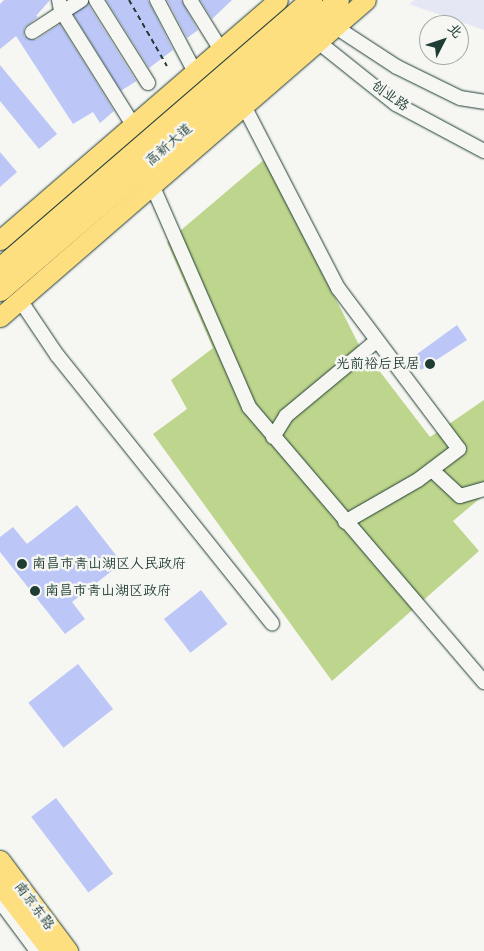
<!DOCTYPE html>
<html>
<head>
<meta charset="utf-8">
<style>
	body { margin:0 }
	#map { position:relative; width:484px; height:951px; overflow:hidden; background:#f6f6f2; font-family:"Balsamiq Sans","LXGW WenKai TC",sans-serif }
	div>[style] { position:absolute }
	[style*='--x'] { left:calc(var(--x)*1px); top:calc(var(--y)*1px); width:calc(var(--w)*1px); rotate:calc(var(--a)*1deg) }
	.built>* { inset:0; background:#e5e8f4 }
	.green>* { inset:0; background:#bdd58c }
	.building>* { inset:0; background:#bcc7f8; transform-origin:0 0 }
	.path>* { height:2px; margin-top:-1px; transform-origin:0; background:repeating-linear-gradient(90deg,#1f3d34 0 5px,transparent 0 9px) }
	.roads { filter:drop-shadow(0 0 1px #1f3d34) drop-shadow(0 0 1px #1f3d34) }
	.minor>* { height:14px; margin:-7px; padding:0 7px; transform-origin:7px; border-radius:7px; background:#f6f6f2 }
	.major>* { height:19px; margin:-9.5px; padding:0 9.5px; transform-origin:9.5px; border-radius:9.5px; background:#fedf80 }
	.highway>* { height:21px; margin:-10.5px; padding:0 10.5px; transform-origin:10.5px; border-radius:10.5px; background:#fedf80 }
	.dots>* { width:14px; height:14px; translate:-50% -50%; box-sizing:border-box; border:2px solid #f6f6f2; border-radius:50% }
	span { translate:-50% -50%; white-space:nowrap; text-align:center; line-height:1.15; -webkit-text-stroke:5px #f6f6f2; paint-order:stroke }
	.street-label { font-size:14px; color:#1f3d34 }
	.poi-label { font-size:14px; color:#1f3d34 }
	.right { translate:-100% -50%; text-align:right }
	.left { translate:0 -50%; text-align:left }
	.north { position:absolute; left:419px; top:15px; width:50px; height:50px; box-sizing:border-box; background:#f6f6f2; border:1px solid #a0aca6; border-radius:50%; rotate:49deg; font-size:14px; font-weight:700; line-height:20px; text-align:center; color:#1f3d34 }
	.north::after { content:''; display:block; margin:auto; width:18px; height:22px; background:#1f3d34; clip-path:polygon(50% 0,100% 100%,50% 72%,0 100%) }
</style>
</head>
<body>
<div id="map">
	<div class="built">
		<i style="clip-path:polygon(415px 0,484px 0,484px 30px,409px 4px)"></i>
	</div>
	<div class="green">
		<i style="clip-path:polygon(265px 159px,358px 343px,430px 437px,484px 400px,484px 495px,453px 521px,479px 551px,332px 681px,153px 434px,187px 409px,171px 380px,213px 348px,167px 242px)"></i>
	</div>
	<div class="building">
		<i style="clip-path:polygon(4px 0,50px 0,36px 16px,38px 17px,24px 28px,24px 36px,36px 40px,60px 24px,114px 111px,100px 123px,93px 112px,73px 124px,16px 36px,0 49px,0 4px)"></i>
		<i style="clip-path:polygon(106px 0,148px 0,173px 50px,149px 68px)"></i>
		<i style="clip-path:polygon(167px 0,181px 0,198px 30px,187px 38px)"></i>
		<i style="clip-path:polygon(200px 0,232px 0,212px 19px)"></i>
		<i style="left:88px;top:4px;width:91px;height:18px;rotate:58deg"></i>
		<i style="clip-path:polygon(0 65px,57px 134px,39px 149px,0 101px)"></i>
		<i style="clip-path:polygon(0 152px,17px 172px,0 187px)"></i>
		<i style="clip-path:polygon(457px 325px,467px 340px,421px 370px,413px 357px)"></i>
		<i style="clip-path:polygon(77px 505px,122px 563px,72px 602px,85px 619px,65px 634px,0 552px,0 537px,13px 527px,27px 544px)"></i>
		<i style="left:201px;top:590px;width:43px;height:47px;rotate:52deg"></i>
		<i style="left:78px;top:664px;width:57px;height:63px;rotate:52deg"></i>
		<i style="left:56px;top:798px;width:95px;height:31px;rotate:53deg"></i>
	</div>
	<div class="path">
		<i style="--x:129;--y:0;--w:76;--a:60.1"></i>
	</div>
	<div class="roads">
		<div class="minor">
			<i style="--x:59;--y:0;--w:10;--a:79"></i>
			<i style="--x:61;--y:10;--w:136;--a:57.9"></i>
			<i style="--x:96;--y:0;--w:98;--a:57.9"></i>
			<i style="--x:157;--y:0;--w:81;--a:62.2"></i>
			<i style="--x:190;--y:0;--w:59;--a:58.2"></i>
			<i style="--x:328;--y:22;--w:82;--a:33.1"></i>
			<i style="--x:397;--y:67;--w:70;--a:26.2"></i>
			<i style="--x:460;--y:98;--w:24;--a:9"></i>
			<i style="--x:32;--y:32;--w:59;--a:-33.1"></i>
			<i style="--x:312;--y:37;--w:107;--a:38.6"></i>
			<i style="--x:396;--y:104;--w:100;--a:28.1"></i>
			<i style="--x:244;--y:106;--w:205;--a:62.7"></i>
			<i style="--x:338;--y:288;--w:201;--a:53.1"></i>
			<i style="--x:459;--y:449;--w:51;--a:142.9"></i>
			<i style="--x:418;--y:480;--w:84;--a:150.1"></i>
			<i style="--x:153;--y:187;--w:240;--a:66.4"></i>
			<i style="--x:249;--y:407;--w:362;--a:49.5"></i>
			<i style="--x:20;--y:300;--w:66;--a:56.1"></i>
			<i style="--x:57;--y:355;--w:344;--a:51.3"></i>
			<i style="--x:273;--y:437;--w:25;--a:-58"></i>
			<i style="--x:286;--y:416;--w:116;--a:-39.7"></i>
			<i style="--x:432;--y:470;--w:38;--a:43"></i>
			<i style="--x:460;--y:496;--w:25;--a:-16"></i>
			<i style="--x:0;--y:901;--w:62;--a:53.5"></i>
		</div>
		<div class="major">
			<i style="--x:0;--y:240;--w:367;--a:-40.8"></i>
			<i style="--x:0;--y:317;--w:484;--a:-40.9"></i>
			<i style="--x:0;--y:860;--w:114;--a:53.2"></i>
			<i style="--x:0;--y:885;--w:83;--a:52.3"></i>
		</div>
		<div class="highway">
			<i style="--x:0;--y:268;--w:411;--a:-40.8"></i>
			<i style="--x:0;--y:290;--w:445;--a:-40.6"></i>
		</div>
	</div>
	<div class="dots">
		<i style="left:430px;top:364px;background:#1f3d34"></i>
		<i style="left:22px;top:564px;background:#1f3d34"></i>
		<i style="left:35px;top:591px;background:#1f3d34"></i>
	</div>
	<div class="street-label">
		<span style="left:390px;top:96px;rotate:35deg">创业路</span>
		<span style="left:169px;top:145px;rotate:-41deg">高新大道</span>
		<span style="left:34px;top:906px;rotate:53deg">南京东路</span>
	</div>
	<div class="poi-label">
		<span class="right" style="left:420px;top:364px">光前裕后民居</span>
		<span class="left" style="left:32px;top:564px">南昌市青山湖区人民政府</span>
		<span class="left" style="left:45px;top:591px">南昌市青山湖区政府</span>
	</div>
	<div class="north">北</div>
</div>
</body>
</html>
